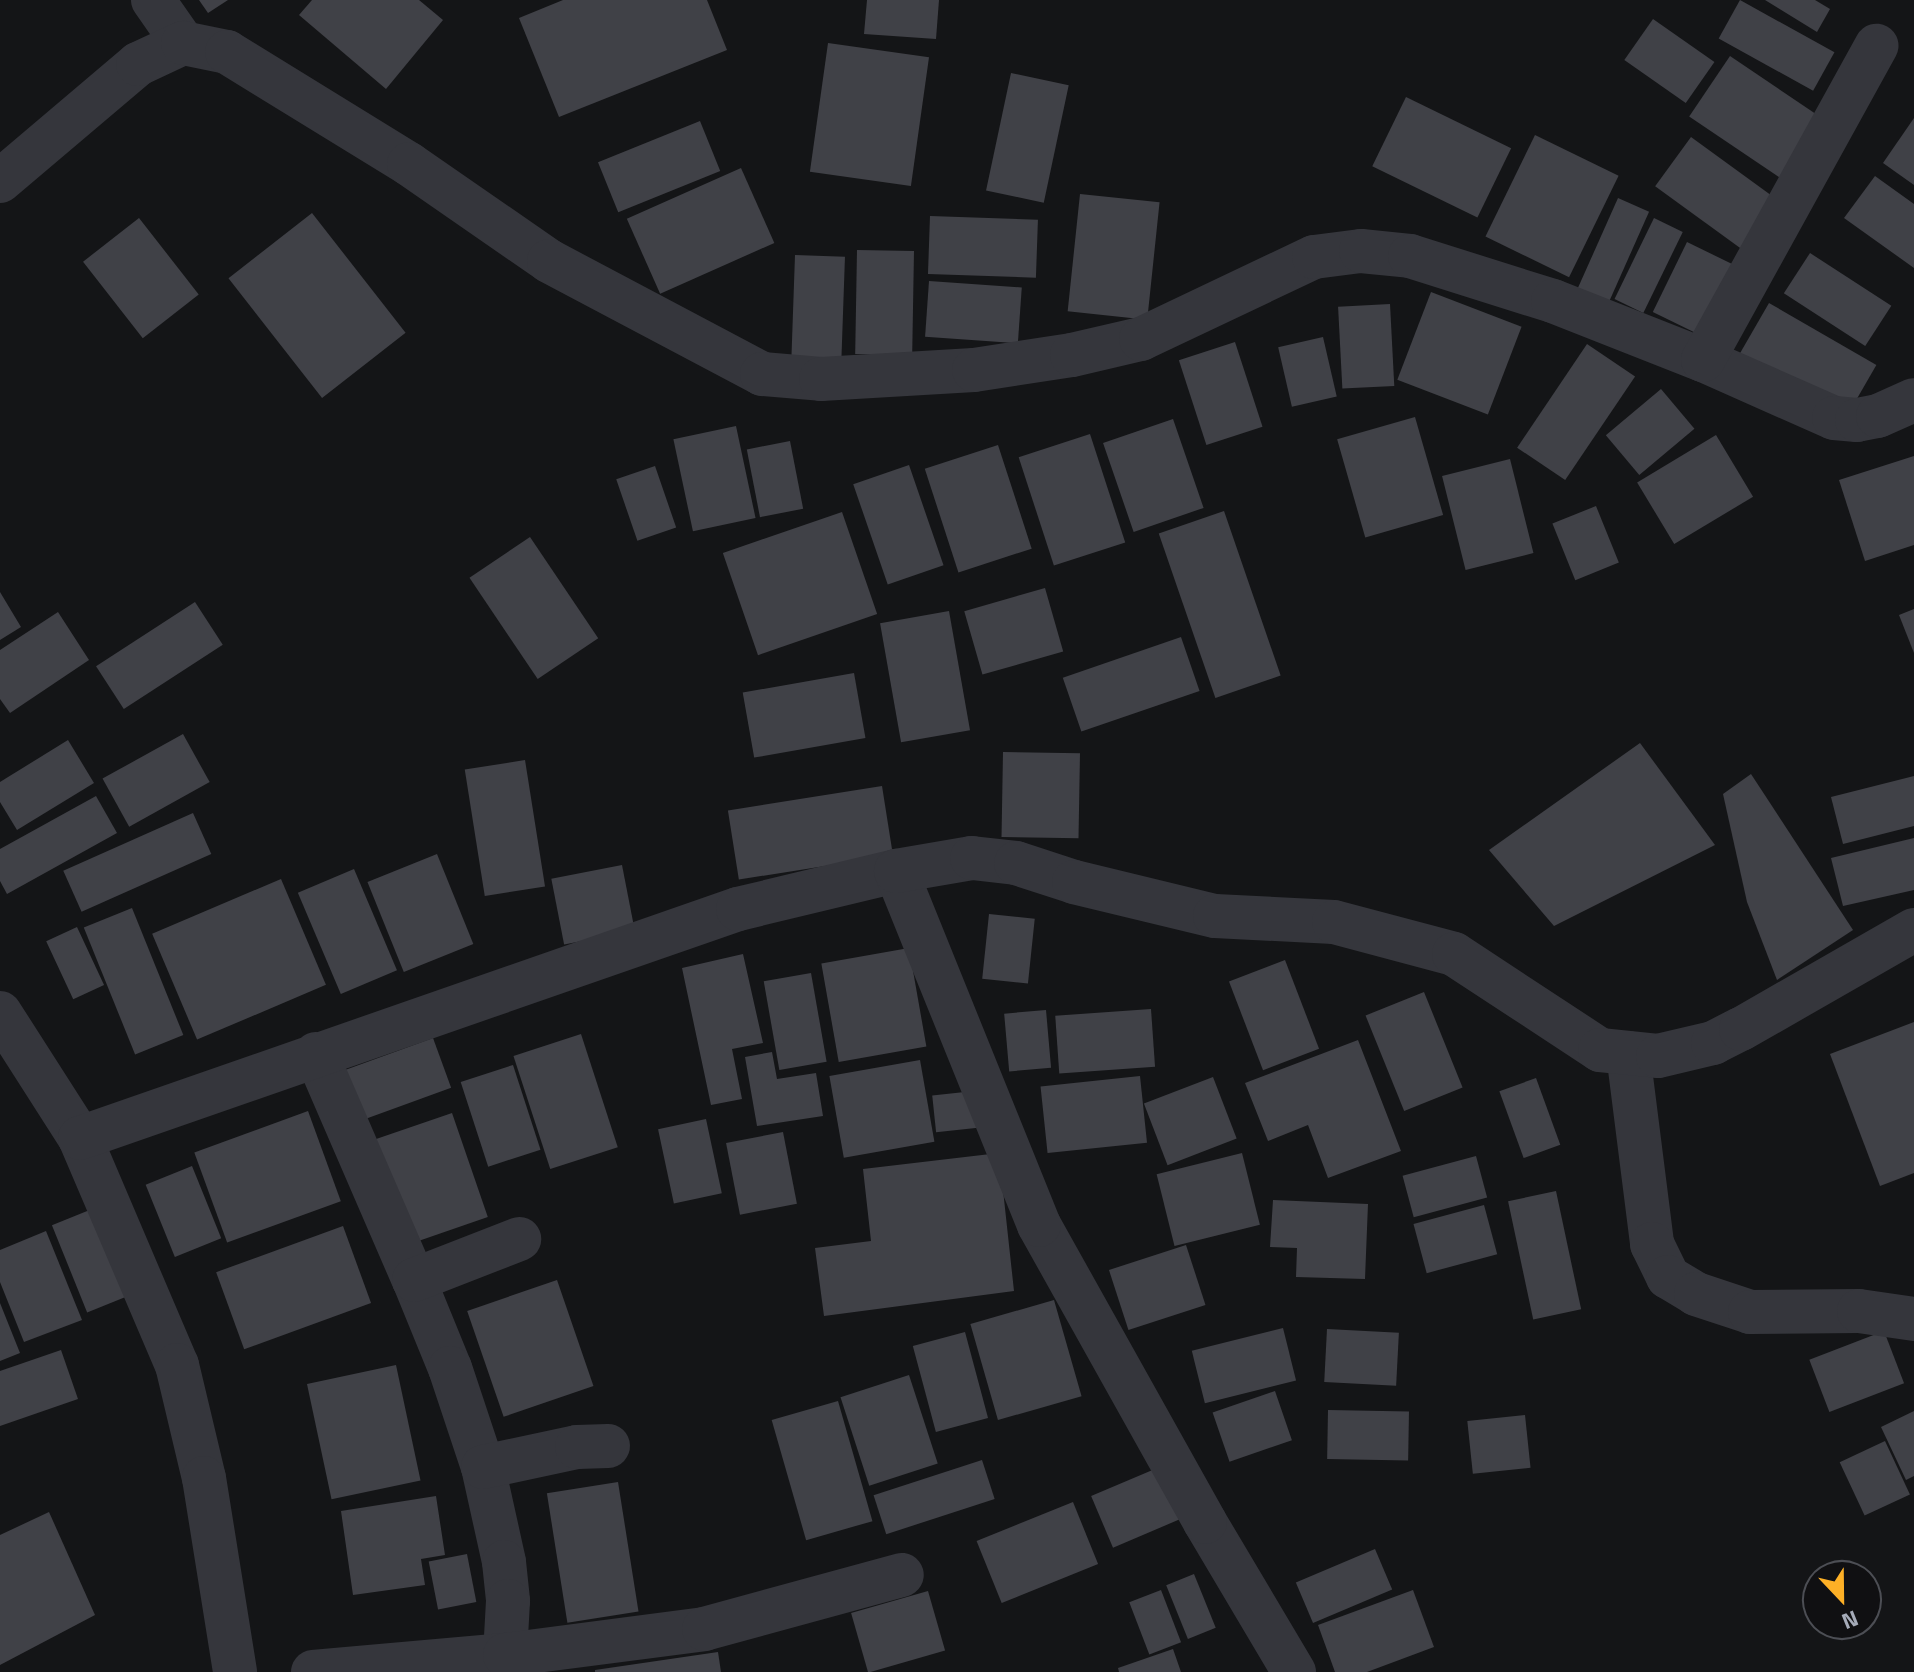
<!DOCTYPE html>
<html>
<head>
<meta charset="utf-8">
<style>
	body { margin:0 }
	#map { position:relative; width:1914px; height:1672px; overflow:hidden; background:#141517; font-family:"Titillium Web",sans-serif }
	div>[style] { position:absolute }
	[style*='--x'] { left:calc(var(--x)*1px); top:calc(var(--y)*1px); width:calc(var(--w)*1px); rotate:calc(var(--a)*1deg) }
	.building>* { inset:0; background:#404147; transform-origin:0 0 }
	.minor>* { height:44px; margin:-22px; padding:0 22px; transform-origin:22px; border-radius:22px; background:#35363c }
	span { translate:-50% -50%; white-space:nowrap; text-align:center; line-height:1.15; -webkit-text-stroke:6px #101012; paint-order:stroke }
	.north { position:absolute; left:1802px; top:1560px; width:80px; height:80px; box-sizing:border-box; background:#101012; border:2px solid #4c4e54; border-radius:50%; rotate:158deg; font-size:22px; font-weight:700; line-height:32px; text-align:center; color:#a5abb8 }
	.north::after { content:''; display:block; margin:auto; width:28px; height:36px; background:#fdb026; clip-path:polygon(50% 0,100% 100%,50% 72%,0 100%) }
</style>
</head>
<body>
<div id="map">
	<div class="building">
		<i style="clip-path:polygon(199px 0,228px 0,208px 13px)"></i>
		<i style="clip-path:polygon(312px 0,419px 0,443px 20px,386px 89px,299px 15px)"></i>
		<i style="clip-path:polygon(563px 0,707px 0,727px 50px,559px 117px,519px 18px)"></i>
		<i style="clip-path:polygon(867px 0,939px 0,936px 39px,864px 34px)"></i>
		<i style="left:1740px;top:0;width:108px;height:44px;rotate:29deg"></i>
		<i style="clip-path:polygon(1765px 0,1815px 0,1830px 9px,1817px 32px)"></i>
		<i style="left:1653px;top:19px;width:75px;height:50px;rotate:35deg"></i>
		<i style="left:828px;top:43px;width:102px;height:130px;rotate:8deg"></i>
		<i style="left:1730px;top:56px;width:117px;height:73px;rotate:34deg"></i>
		<i style="left:1011px;top:73px;width:59px;height:120px;rotate:12deg"></i>
		<i style="left:1406px;top:97px;width:117px;height:77px;rotate:26deg"></i>
		<i style="clip-path:polygon(1914px 118px,1914px 185px,1883px 163px)"></i>
		<i style="left:700px;top:121px;width:54px;height:110px;rotate:68deg"></i>
		<i style="left:1535px;top:135px;width:93px;height:113px;rotate:26deg"></i>
		<i style="left:1691px;top:137px;width:111px;height:61px;rotate:36deg"></i>
		<i style="left:741px;top:168px;width:82px;height:125px;rotate:66deg"></i>
		<i style="clip-path:polygon(1875px 176px,1914px 204px,1914px 268px,1844px 218px)"></i>
		<i style="left:1080px;top:194px;width:80px;height:118px;rotate:6deg"></i>
		<i style="left:1618px;top:198px;width:34px;height:100px;rotate:24deg"></i>
		<i style="left:312px;top:213px;width:152px;height:106px;rotate:52deg"></i>
		<i style="left:930px;top:216px;width:108px;height:58px;rotate:2deg"></i>
		<i style="left:139px;top:218px;width:97px;height:71px;rotate:52deg"></i>
		<i style="left:1654px;top:218px;width:32px;height:90px;rotate:26deg"></i>
		<i style="left:1687px;top:242px;width:57px;height:78px;rotate:26deg"></i>
		<i style="left:857px;top:250px;width:57px;height:104px;rotate:1deg"></i>
		<i style="left:1810px;top:253px;width:97px;height:48px;rotate:33deg"></i>
		<i style="left:795px;top:255px;width:50px;height:107px;rotate:2deg"></i>
		<i style="left:929px;top:281px;width:93px;height:56px;rotate:4deg"></i>
		<i style="left:1431px;top:292px;width:97px;height:94px;rotate:21deg"></i>
		<i style="left:1769px;top:303px;width:124px;height:58px;rotate:30deg"></i>
		<i style="left:1390px;top:304px;width:82px;height:52px;rotate:87deg"></i>
		<i style="left:1323px;top:337px;width:61px;height:46px;rotate:77deg"></i>
		<i style="left:1235px;top:342px;width:89px;height:59px;rotate:72deg"></i>
		<i style="left:1587px;top:344px;width:58px;height:125px;rotate:34deg"></i>
		<i style="left:1661px;top:389px;width:52px;height:72px;rotate:50deg"></i>
		<i style="left:1415px;top:417px;width:102px;height:81px;rotate:74deg"></i>
		<i style="left:1173px;top:419px;width:94px;height:74px;rotate:71deg"></i>
		<i style="left:736px;top:426px;width:94px;height:64px;rotate:78deg"></i>
		<i style="left:1090px;top:434px;width:114px;height:75px;rotate:72deg"></i>
		<i style="left:1716px;top:435px;width:72px;height:92px;rotate:59deg"></i>
		<i style="left:790px;top:441px;width:69px;height:44px;rotate:79deg"></i>
		<i style="left:998px;top:445px;width:109px;height:77px;rotate:72deg"></i>
		<i style="clip-path:polygon(1914px 456px,1914px 545px,1865px 561px,1839px 480px)"></i>
		<i style="left:1510px;top:459px;width:97px;height:70px;rotate:76deg"></i>
		<i style="left:909px;top:465px;width:106px;height:59px;rotate:71deg"></i>
		<i style="left:655px;top:466px;width:65px;height:41px;rotate:71deg"></i>
		<i style="left:1596px;top:506px;width:61px;height:47px;rotate:68deg"></i>
		<i style="left:1224px;top:511px;width:174px;height:69px;rotate:71deg"></i>
		<i style="left:842px;top:512px;width:108px;height:126px;rotate:71deg"></i>
		<i style="left:530px;top:537px;width:122px;height:73px;rotate:56deg"></i>
		<i style="left:1045px;top:588px;width:66px;height:84px;rotate:74deg"></i>
		<i style="clip-path:polygon(0 592px,21px 627px,0 640px)"></i>
		<i style="left:195px;top:602px;width:51px;height:118px;rotate:57deg"></i>
		<i style="clip-path:polygon(1914px 609px,1914px 653px,1899px 615px)"></i>
		<i style="left:949px;top:611px;width:121px;height:70px;rotate:80deg"></i>
		<i style="clip-path:polygon(58px 612px,89px 660px,10px 713px,0 699px,0 650px)"></i>
		<i style="left:1181px;top:637px;width:57px;height:125px;rotate:71deg"></i>
		<i style="left:854px;top:673px;width:66px;height:113px;rotate:80deg"></i>
		<i style="left:183px;top:734px;width:55px;height:92px;rotate:61deg"></i>
		<i style="clip-path:polygon(68px 740px,94px 783px,17px 830px,0 802px,0 782px)"></i>
		<i style="clip-path:polygon(1640px 743px,1715px 845px,1554px 926px,1489px 850px)"></i>
		<i style="left:1003px;top:752px;width:77px;height:85px;rotate:1deg"></i>
		<i style="left:525px;top:760px;width:128px;height:61px;rotate:81deg"></i>
		<i style="clip-path:polygon(1751px 774px,1853px 930px,1777px 980px,1747px 902px,1723px 794px)"></i>
		<i style="clip-path:polygon(1914px 776px,1914px 826px,1843px 844px,1831px 797px)"></i>
		<i style="left:882px;top:786px;width:70px;height:156px;rotate:81deg"></i>
		<i style="clip-path:polygon(96px 796px,117px 833px,7px 894px,0 881px,0 849px)"></i>
		<i style="left:193px;top:813px;width:45px;height:142px;rotate:66deg"></i>
		<i style="clip-path:polygon(1914px 838px,1914px 890px,1843px 906px,1831px 858px)"></i>
		<i style="left:437px;top:854px;width:97px;height:75px;rotate:68deg"></i>
		<i style="left:622px;top:865px;width:67px;height:72px;rotate:79deg"></i>
		<i style="left:354px;top:869px;width:110px;height:61px;rotate:67deg"></i>
		<i style="left:281px;top:879px;width:115px;height:140px;rotate:67deg"></i>
		<i style="left:132px;top:908px;width:137px;height:52px;rotate:68deg"></i>
		<i style="left:989px;top:914px;width:46px;height:65px;rotate:6deg"></i>
		<i style="left:77px;top:927px;width:64px;height:34px;rotate:65deg"></i>
		<i style="left:909px;top:948px;width:100px;height:89px;rotate:80deg"></i>
		<i style="clip-path:polygon(743px 954px,763px 1043px,732px 1049px,742px 1099px,711px 1105px,682px 968px)"></i>
		<i style="left:1285px;top:960px;width:95px;height:60px;rotate:69deg"></i>
		<i style="left:811px;top:973px;width:90px;height:48px;rotate:80deg"></i>
		<i style="left:1424px;top:992px;width:103px;height:63px;rotate:68deg"></i>
		<i style="left:1151px;top:1009px;width:58px;height:96px;rotate:86deg"></i>
		<i style="left:1046px;top:1010px;width:58px;height:42px;rotate:85deg"></i>
		<i style="clip-path:polygon(1914px 1022px,1914px 1173px,1880px 1186px,1830px 1054px)"></i>
		<i style="left:581px;top:1034px;width:119px;height:71px;rotate:72deg"></i>
		<i style="left:433px;top:1038px;width:53px;height:95px;rotate:70deg"></i>
		<i style="clip-path:polygon(1358px 1040px,1401px 1151px,1328px 1178px,1308px 1125px,1268px 1141px,1245px 1083px)"></i>
		<i style="clip-path:polygon(772px 1052px,777px 1079px,816px 1073px,823px 1116px,757px 1126px,745px 1057px)"></i>
		<i style="left:920px;top:1060px;width:83px;height:92px;rotate:80deg"></i>
		<i style="left:513px;top:1065px;width:89px;height:55px;rotate:72deg"></i>
		<i style="left:1140px;top:1076px;width:67px;height:100px;rotate:84deg"></i>
		<i style="left:1213px;top:1077px;width:66px;height:74px;rotate:69deg"></i>
		<i style="left:1536px;top:1078px;width:71px;height:39px;rotate:70deg"></i>
		<i style="left:974px;top:1091px;width:37px;height:42px;rotate:84deg"></i>
		<i style="left:308px;top:1111px;width:96px;height:121px;rotate:70deg"></i>
		<i style="left:452px;top:1113px;width:110px;height:81px;rotate:71deg"></i>
		<i style="left:706px;top:1119px;width:76px;height:49px;rotate:78deg"></i>
		<i style="left:783px;top:1132px;width:73px;height:58px;rotate:79deg"></i>
		<i style="clip-path:polygon(999px 1153px,1014px 1291px,824px 1316px,815px 1248px,871px 1241px,863px 1169px)"></i>
		<i style="left:1242px;top:1153px;width:74px;height:88px;rotate:76deg"></i>
		<i style="left:1476px;top:1156px;width:43px;height:76px;rotate:75deg"></i>
		<i style="left:192px;top:1166px;width:78px;height:50px;rotate:68deg"></i>
		<i style="left:1556px;top:1191px;width:121px;height:49px;rotate:78deg"></i>
		<i style="clip-path:polygon(1273px 1200px,1368px 1204px,1365px 1279px,1296px 1277px,1297px 1248px,1270px 1247px)"></i>
		<i style="left:102px;top:1205px;width:94px;height:54px;rotate:68deg"></i>
		<i style="left:1484px;top:1205px;width:51px;height:73px;rotate:75deg"></i>
		<i style="left:343px;top:1226px;width:82px;height:135px;rotate:70deg"></i>
		<i style="clip-path:polygon(46px 1231px,82px 1320px,24px 1342px,0 1282px,0 1250px)"></i>
		<i style="left:1186px;top:1245px;width:63px;height:81px;rotate:72deg"></i>
		<i style="left:557px;top:1280px;width:112px;height:95px;rotate:71deg"></i>
		<i style="left:1054px;top:1300px;width:100px;height:87px;rotate:74deg"></i>
		<i style="clip-path:polygon(0 1303px,20px 1353px,0 1361px)"></i>
		<i style="left:1283px;top:1328px;width:54px;height:94px;rotate:76deg"></i>
		<i style="left:1327px;top:1329px;width:72px;height:53px;rotate:3deg"></i>
		<i style="left:1884px;top:1331px;width:56px;height:80px;rotate:69deg"></i>
		<i style="left:965px;top:1332px;width:89px;height:54px;rotate:75deg"></i>
		<i style="clip-path:polygon(61px 1350px,78px 1399px,0 1426px,0 1371px)"></i>
		<i style="left:396px;top:1365px;width:118px;height:91px;rotate:78deg"></i>
		<i style="left:909px;top:1375px;width:93px;height:72px;rotate:72deg"></i>
		<i style="left:1275px;top:1391px;width:52px;height:66px;rotate:71deg"></i>
		<i style="left:838px;top:1401px;width:125px;height:69px;rotate:74deg"></i>
		<i style="left:1328px;top:1410px;width:81px;height:49px;rotate:1deg"></i>
		<i style="clip-path:polygon(1914px 1411px,1914px 1476px,1906px 1480px,1881px 1427px)"></i>
		<i style="left:1525px;top:1415px;width:53px;height:58px;rotate:84deg"></i>
		<i style="left:1885px;top:1441px;width:59px;height:50px;rotate:65deg"></i>
		<i style="left:982px;top:1460px;width:41px;height:114px;rotate:72deg"></i>
		<i style="left:1162px;top:1466px;width:56px;height:77px;rotate:67deg"></i>
		<i style="left:618px;top:1482px;width:131px;height:72px;rotate:81deg"></i>
		<i style="clip-path:polygon(436px 1496px,445px 1555px,421px 1559px,425px 1585px,353px 1595px,341px 1511px)"></i>
		<i style="left:1073px;top:1502px;width:67px;height:104px;rotate:68deg"></i>
		<i style="clip-path:polygon(49px 1512px,95px 1615px,0 1665px,0 1535px)"></i>
		<i style="left:1375px;top:1549px;width:44px;height:86px;rotate:67deg"></i>
		<i style="left:467px;top:1554px;width:49px;height:39px;rotate:79deg"></i>
		<i style="left:1194px;top:1574px;width:58px;height:30px;rotate:68deg"></i>
		<i style="left:1161px;top:1590px;width:56px;height:34px;rotate:69deg"></i>
		<i style="clip-path:polygon(1413px 1590px,1434px 1647px,1367px 1672px,1335px 1672px,1318px 1625px)"></i>
		<i style="left:928px;top:1591px;width:62px;height:80px;rotate:74deg"></i>
		<i style="clip-path:polygon(1173px 1649px,1181px 1672px,1119px 1672px,1118px 1668px)"></i>
		<i style="clip-path:polygon(718px 1652px,721px 1672px,595px 1672px,595px 1670px)"></i>
	</div>
	<div class="minor">
		<i style="--x:153;--y:0;--w:52;--a:55.1"></i>
		<i style="--x:0;--y:181;--w:181;--a:-40.3"></i>
		<i style="--x:138;--y:64;--w:50;--a:-25"></i>
		<i style="--x:183;--y:43;--w:45;--a:11.6"></i>
		<i style="--x:227;--y:52;--w:214;--a:31.6"></i>
		<i style="--x:409;--y:164;--w:170;--a:34.7"></i>
		<i style="--x:549;--y:261;--w:241;--a:27.9"></i>
		<i style="--x:762;--y:374;--w:59;--a:4.8"></i>
		<i style="--x:821;--y:379;--w:153;--a:-3.4"></i>
		<i style="--x:974;--y:370;--w:99;--a:-8.7"></i>
		<i style="--x:1072;--y:355;--w:71;--a:-13.1"></i>
		<i style="--x:1141;--y:339;--w:191;--a:-25.4"></i>
		<i style="--x:1314;--y:257;--w:47;--a:-7.3"></i>
		<i style="--x:1361;--y:251;--w:49;--a:5.8"></i>
		<i style="--x:1410;--y:256;--w:150;--a:17.5"></i>
		<i style="--x:1553;--y:301;--w:161;--a:21.5"></i>
		<i style="--x:1703;--y:360;--w:143;--a:23.9"></i>
		<i style="--x:1834;--y:418;--w:23;--a:5"></i>
		<i style="--x:1857;--y:420;--w:21;--a:-11"></i>
		<i style="--x:1878;--y:416;--w:39;--a:-24"></i>
		<i style="--x:1703;--y:360;--w:359;--a:-61.1"></i>
		<i style="--x:0;--y:1013;--w:148;--a:57.4"></i>
		<i style="--x:80;--y:1138;--w:247;--a:66.9"></i>
		<i style="--x:177;--y:1365;--w:116;--a:76.6"></i>
		<i style="--x:204;--y:1478;--w:196;--a:80.9"></i>
		<i style="--x:1628;--y:1053;--w:193;--a:82.8"></i>
		<i style="--x:1652;--y:1244;--w:37;--a:64"></i>
		<i style="--x:1668;--y:1277;--w:33;--a:31"></i>
		<i style="--x:1696;--y:1294;--w:57;--a:18.4"></i>
		<i style="--x:1750;--y:1312;--w:109;--a:-0.5"></i>
		<i style="--x:1859;--y:1311;--w:56;--a:8.3"></i>
		<i style="--x:316;--y:1054;--w:246;--a:66.6"></i>
		<i style="--x:414;--y:1280;--w:95;--a:67.8"></i>
		<i style="--x:450;--y:1368;--w:104;--a:71.6"></i>
		<i style="--x:483;--y:1467;--w:97;--a:77.5"></i>
		<i style="--x:504;--y:1562;--w:39;--a:84"></i>
		<i style="--x:508;--y:1601;--w:54;--a:93.2"></i>
		<i style="--x:80;--y:1138;--w:697;--a:-19.19"></i>
		<i style="--x:738;--y:909;--w:163;--a:-13.5"></i>
		<i style="--x:414;--y:1280;--w:113;--a:-21.3"></i>
		<i style="--x:483;--y:1467;--w:96;--a:-12"></i>
		<i style="--x:577;--y:1447;--w:31;--a:-2"></i>
		<i style="--x:313;--y:1672;--w:193;--a:-5.1"></i>
		<i style="--x:505;--y:1655;--w:201;--a:-7.4"></i>
		<i style="--x:704;--y:1629;--w:205;--a:-15.3"></i>
		<i style="--x:1294;--y:1672;--w:174;--a:-120.7"></i>
		<i style="--x:1205;--y:1522;--w:340;--a:-119.2"></i>
		<i style="--x:1039;--y:1225;--w:382;--a:-112"></i>
		<i style="--x:896;--y:871;--w:77;--a:-9.7"></i>
		<i style="--x:972;--y:858;--w:44;--a:6.5"></i>
		<i style="--x:1016;--y:863;--w:61;--a:18.1"></i>
		<i style="--x:1074;--y:882;--w:145;--a:13.6"></i>
		<i style="--x:1215;--y:916;--w:119;--a:2.9"></i>
		<i style="--x:1334;--y:922;--w:124;--a:14.9"></i>
		<i style="--x:1454;--y:954;--w:175;--a:33.3"></i>
		<i style="--x:1600;--y:1050;--w:58;--a:5.9"></i>
		<i style="--x:1658;--y:1056;--w:57;--a:-13.3"></i>
		<i style="--x:1713;--y:1043;--w:31;--a:-27"></i>
		<i style="--x:1741;--y:1029;--w:199;--a:-29.8"></i>
	</div>
	<div class="north">N</div>
</div>
</body>
</html>
